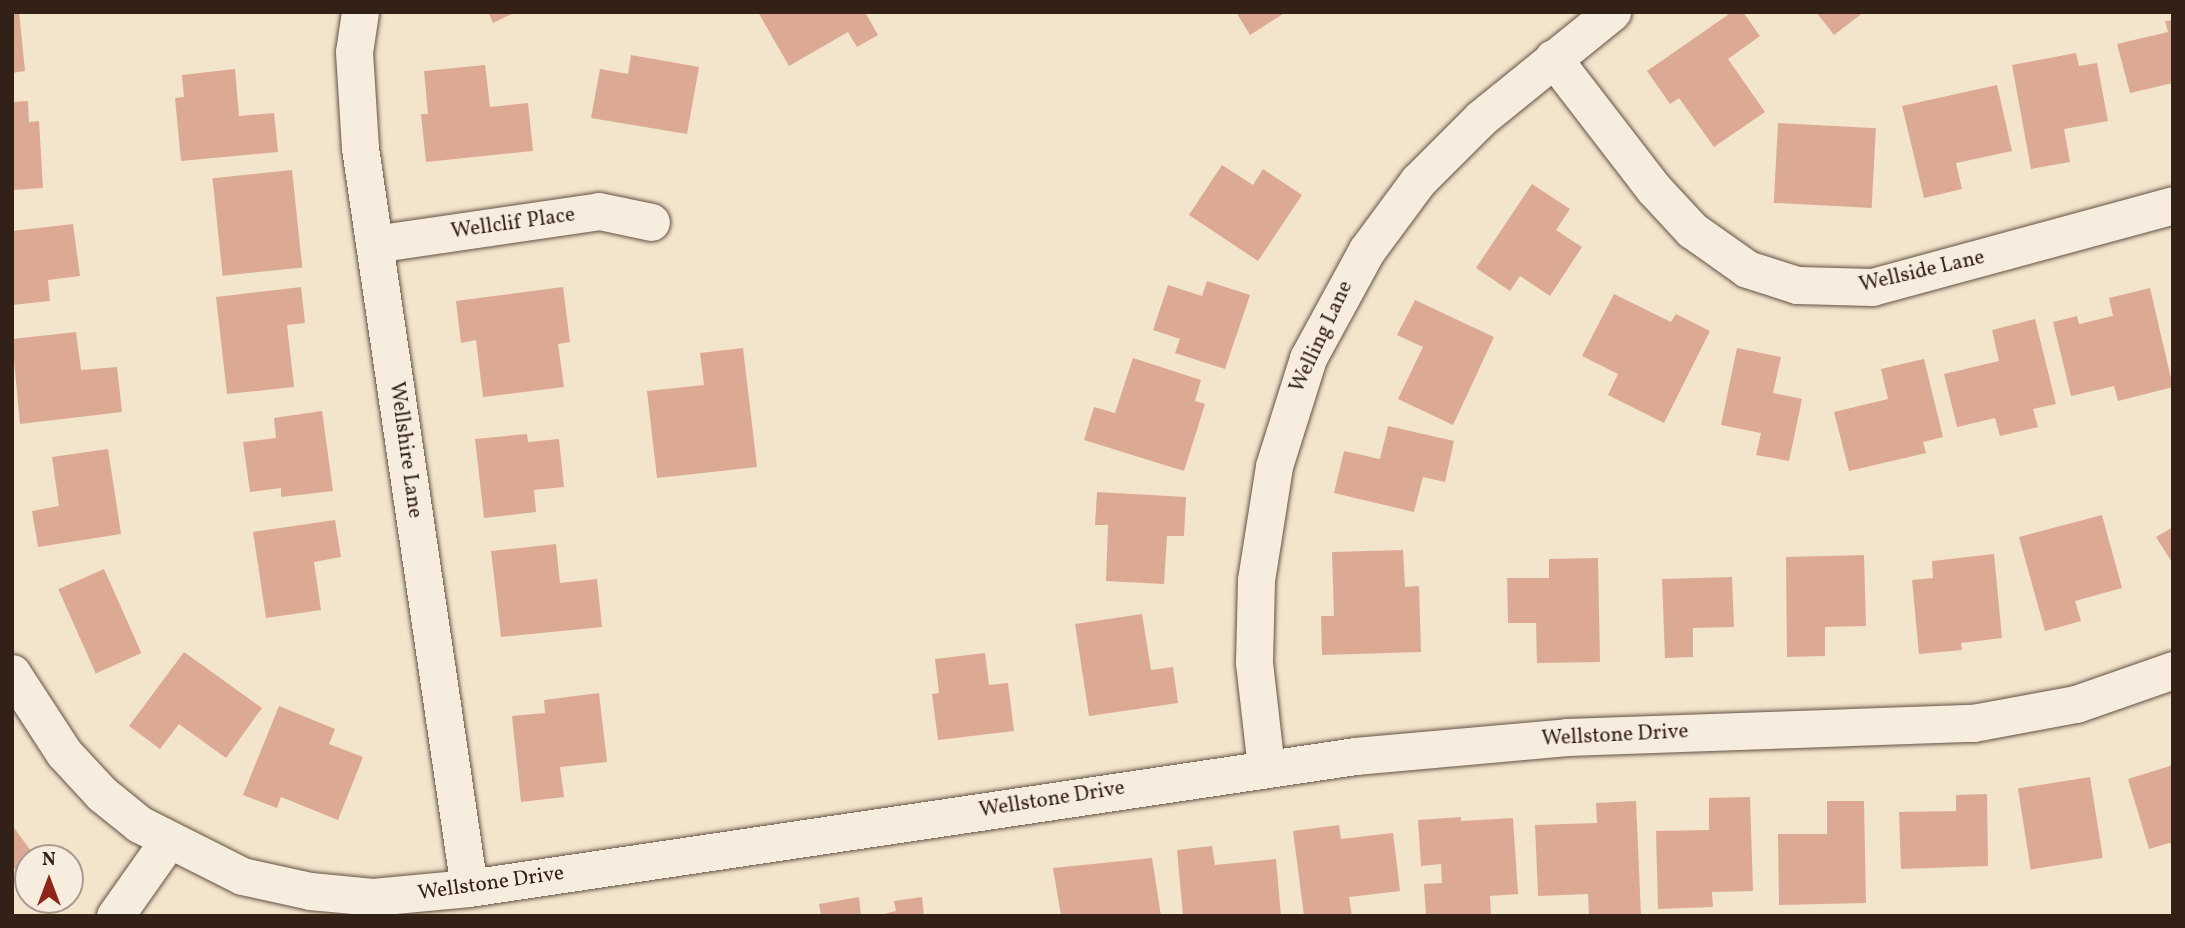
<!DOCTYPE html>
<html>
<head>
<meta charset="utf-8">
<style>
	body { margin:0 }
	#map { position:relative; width:2185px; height:928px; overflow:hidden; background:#f3e4cc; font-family:Vollkorn,serif }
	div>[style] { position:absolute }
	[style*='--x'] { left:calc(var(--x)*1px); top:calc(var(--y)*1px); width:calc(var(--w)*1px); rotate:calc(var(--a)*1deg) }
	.building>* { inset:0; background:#dcaa94; transform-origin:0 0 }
	.roads { filter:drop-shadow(0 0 2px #645243) drop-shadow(0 0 2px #645243) }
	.street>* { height:37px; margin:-18.5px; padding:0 18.5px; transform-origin:18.5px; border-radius:18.5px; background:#f7edde }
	span { translate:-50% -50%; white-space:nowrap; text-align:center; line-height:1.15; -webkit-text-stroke:6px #f7edde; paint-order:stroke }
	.street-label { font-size:21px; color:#342115 }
	.frame { position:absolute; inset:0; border:14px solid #342115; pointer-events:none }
	.north { position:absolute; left:14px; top:844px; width:70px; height:70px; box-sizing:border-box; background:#f7edde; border:2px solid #a99b8e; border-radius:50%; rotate:0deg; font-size:19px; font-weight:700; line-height:28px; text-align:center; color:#342115 }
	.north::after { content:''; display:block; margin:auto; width:24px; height:32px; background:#8f2418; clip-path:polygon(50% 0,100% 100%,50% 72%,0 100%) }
</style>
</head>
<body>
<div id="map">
	<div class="building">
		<i style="clip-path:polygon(12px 12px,19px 12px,25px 71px,12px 73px)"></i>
		<i style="clip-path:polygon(488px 12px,516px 12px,493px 23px)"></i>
		<i style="clip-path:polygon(758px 12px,865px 12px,878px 35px,857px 47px,848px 32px,789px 66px)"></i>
		<i style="clip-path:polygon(1236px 12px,1286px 12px,1250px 35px)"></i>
		<i style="clip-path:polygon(1732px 12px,1743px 12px,1760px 36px,1728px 59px,1765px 112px,1714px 147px,1679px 98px,1670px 104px,1647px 71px)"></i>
		<i style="clip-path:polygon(1816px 12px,1864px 12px,1834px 35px)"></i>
		<i style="clip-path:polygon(2173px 20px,2173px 83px,2130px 93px,2117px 44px,2168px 32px,2165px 21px)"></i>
		<i style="clip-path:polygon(2076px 53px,2079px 66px,2097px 63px,2108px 121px,2064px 129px,2070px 162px,2031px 169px,2012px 65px)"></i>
		<i style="clip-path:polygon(631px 55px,699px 67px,687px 134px,591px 118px,600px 69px,628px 74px)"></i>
		<i style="clip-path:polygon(485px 65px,490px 107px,528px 103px,533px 151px,426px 162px,421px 114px,428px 114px,424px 71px)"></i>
		<i style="clip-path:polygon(235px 69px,239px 116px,274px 113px,278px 152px,181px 161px,175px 98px,184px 97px,182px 75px)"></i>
		<i style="clip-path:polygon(1997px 85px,2012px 151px,1956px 163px,1962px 189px,1924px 198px,1902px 106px)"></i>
		<i style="clip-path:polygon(28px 101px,29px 122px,39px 121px,43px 188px,12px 190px,12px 102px)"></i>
		<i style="left:1778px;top:123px;width:98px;height:80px;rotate:3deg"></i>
		<i style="clip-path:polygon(1222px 165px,1253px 185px,1263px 169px,1302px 195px,1258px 261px,1189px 215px)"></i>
		<i style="left:292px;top:170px;width:98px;height:80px;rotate:84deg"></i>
		<i style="clip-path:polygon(1532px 184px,1570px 209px,1556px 230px,1582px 247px,1550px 296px,1520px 276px,1510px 291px,1476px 268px)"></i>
		<i style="clip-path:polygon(73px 224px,80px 276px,48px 280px,50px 301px,12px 305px,12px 231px)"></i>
		<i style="clip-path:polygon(1207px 281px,1250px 295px,1225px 369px,1175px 353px,1180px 339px,1153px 330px,1168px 285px,1202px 296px)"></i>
		<i style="clip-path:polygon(301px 287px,305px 323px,287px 325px,294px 387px,227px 394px,216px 297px)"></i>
		<i style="clip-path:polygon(563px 287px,570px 342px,558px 344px,564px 387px,483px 397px,476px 340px,461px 343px,456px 301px)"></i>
		<i style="clip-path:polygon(2150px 288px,2173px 387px,2118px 401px,2114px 386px,2071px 396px,2053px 322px,2077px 316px,2079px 324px,2113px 316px,2109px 298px)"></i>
		<i style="clip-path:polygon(1614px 294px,1671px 322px,1676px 314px,1710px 331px,1664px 423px,1608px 395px,1618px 374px,1582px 356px)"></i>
		<i style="clip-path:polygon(1415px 300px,1494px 337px,1453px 425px,1398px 399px,1423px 347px,1397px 335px)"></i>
		<i style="clip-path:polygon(2035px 319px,2056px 404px,2033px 409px,2038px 427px,2000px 436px,1995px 418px,1957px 427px,1944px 374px,1999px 361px,1992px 330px)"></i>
		<i style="clip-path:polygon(76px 332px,81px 370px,117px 367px,122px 412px,20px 424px,12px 339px)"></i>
		<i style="clip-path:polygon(743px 348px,757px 467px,657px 478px,647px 391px,704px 385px,700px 353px)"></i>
		<i style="clip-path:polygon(1737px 348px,1781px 357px,1773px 393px,1802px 399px,1789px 461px,1756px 455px,1761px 433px,1721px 425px)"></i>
		<i style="clip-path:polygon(1133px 358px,1201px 380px,1195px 401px,1205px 404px,1184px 471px,1084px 440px,1094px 407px,1115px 413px)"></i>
		<i style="clip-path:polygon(1924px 359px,1943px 437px,1923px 442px,1926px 453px,1849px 471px,1834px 412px,1888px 399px,1881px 369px)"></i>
		<i style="clip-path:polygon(322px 411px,333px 491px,281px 497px,281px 488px,250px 492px,243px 442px,276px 438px,274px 418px)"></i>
		<i style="clip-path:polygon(1388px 426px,1454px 441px,1445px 482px,1423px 477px,1414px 512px,1334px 493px,1344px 451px,1380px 459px)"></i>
		<i style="clip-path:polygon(527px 434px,528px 442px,559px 439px,564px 487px,534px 490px,536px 512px,484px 518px,475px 439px)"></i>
		<i style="clip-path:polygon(108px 449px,121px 534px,38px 547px,32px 511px,59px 506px,52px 457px)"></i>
		<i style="clip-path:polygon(1097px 492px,1186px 497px,1184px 536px,1167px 536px,1164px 584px,1106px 581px,1108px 525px,1095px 525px)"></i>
		<i style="clip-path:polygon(2102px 515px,2122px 588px,2075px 601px,2081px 621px,2045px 631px,2019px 537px)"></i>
		<i style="clip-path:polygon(335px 520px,341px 557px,314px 562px,321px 610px,266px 618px,253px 532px)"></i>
		<i style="clip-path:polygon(2173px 527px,2173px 564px,2156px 537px)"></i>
		<i style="clip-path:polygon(556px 544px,560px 583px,597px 579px,602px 627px,501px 637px,491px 551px)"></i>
		<i style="clip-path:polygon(1403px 550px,1405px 587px,1419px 586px,1421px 652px,1322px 655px,1321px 616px,1334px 616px,1332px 552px)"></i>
		<i style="clip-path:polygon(1994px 554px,2002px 638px,1961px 643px,1962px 650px,1919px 654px,1912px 580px,1933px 578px,1932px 561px)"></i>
		<i style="clip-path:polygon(1864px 555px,1866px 626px,1825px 627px,1825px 656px,1787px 657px,1786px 557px)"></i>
		<i style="clip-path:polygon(1598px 558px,1600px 662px,1537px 663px,1536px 623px,1508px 623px,1507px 578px,1549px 578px,1549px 559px)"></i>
		<i style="left:104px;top:569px;width:92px;height:50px;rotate:66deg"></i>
		<i style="clip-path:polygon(1732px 577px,1734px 627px,1693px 628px,1693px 657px,1665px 658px,1662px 579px)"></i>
		<i style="clip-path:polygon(1142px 614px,1151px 670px,1173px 667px,1178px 703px,1089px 716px,1075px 624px)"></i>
		<i style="clip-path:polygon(184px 652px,262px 708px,226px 758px,179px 724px,160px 749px,129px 726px)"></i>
		<i style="clip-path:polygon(985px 653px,989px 685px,1008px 683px,1014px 731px,938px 740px,932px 694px,939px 693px,935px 659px)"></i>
		<i style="clip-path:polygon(599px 693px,607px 762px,560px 767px,564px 797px,521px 802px,512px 716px,545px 713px,544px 700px)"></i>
		<i style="clip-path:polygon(279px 706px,335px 729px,329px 744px,363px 757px,338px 820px,281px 797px,277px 808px,243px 795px)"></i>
		<i style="clip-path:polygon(2173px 765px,2173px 842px,2149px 849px,2128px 779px)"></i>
		<i style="left:2090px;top:777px;width:82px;height:73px;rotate:81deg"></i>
		<i style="clip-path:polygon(1987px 794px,1988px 866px,1901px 869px,1899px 812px,1956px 811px,1956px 795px)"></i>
		<i style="clip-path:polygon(1750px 797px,1753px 891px,1712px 892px,1713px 907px,1658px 909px,1656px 831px,1709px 830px,1709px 798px)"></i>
		<i style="clip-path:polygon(1636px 801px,1641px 916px,1589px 916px,1588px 894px,1538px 896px,1535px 825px,1597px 823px,1596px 803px)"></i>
		<i style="clip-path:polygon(1827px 801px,1864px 801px,1866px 903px,1779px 905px,1778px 834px,1827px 834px)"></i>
		<i style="clip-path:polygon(1461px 817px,1461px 821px,1513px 818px,1518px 894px,1490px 896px,1491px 916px,1426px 916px,1424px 884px,1442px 883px,1441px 864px,1421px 866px,1418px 820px)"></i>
		<i style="clip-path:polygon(12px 825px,34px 855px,12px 871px)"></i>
		<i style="clip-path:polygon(1339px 825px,1341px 839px,1393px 833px,1400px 891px,1349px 897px,1352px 916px,1304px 916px,1293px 831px)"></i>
		<i style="clip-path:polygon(1212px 846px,1215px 865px,1276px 859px,1281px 916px,1183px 916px,1177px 850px)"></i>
		<i style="clip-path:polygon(1152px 858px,1161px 916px,1061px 916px,1053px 868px)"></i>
		<i style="clip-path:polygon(859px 897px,861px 916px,821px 916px,819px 904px)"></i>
		<i style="clip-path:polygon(922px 897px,924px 916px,875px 916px,896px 911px,894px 901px)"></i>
	</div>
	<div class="roads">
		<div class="street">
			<i style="--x:360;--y:12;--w:40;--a:98.5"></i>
			<i style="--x:354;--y:52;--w:96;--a:86.4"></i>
			<i style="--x:360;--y:148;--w:748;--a:81.62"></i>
			<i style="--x:1553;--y:58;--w:165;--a:52.4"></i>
			<i style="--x:1654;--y:189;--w:56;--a:47.2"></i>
			<i style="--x:1692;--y:230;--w:67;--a:35.3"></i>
			<i style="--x:1747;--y:269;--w:52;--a:17.7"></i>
			<i style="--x:1797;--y:285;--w:75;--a:1.5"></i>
			<i style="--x:1872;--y:287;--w:312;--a:-15.2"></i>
			<i style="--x:374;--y:244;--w:227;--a:-8.3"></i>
			<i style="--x:599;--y:211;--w:53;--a:11.9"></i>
			<i style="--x:12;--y:673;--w:95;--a:57"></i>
			<i style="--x:64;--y:753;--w:56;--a:47.2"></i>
			<i style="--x:102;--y:794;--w:48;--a:39"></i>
			<i style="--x:139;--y:824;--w:115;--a:26.8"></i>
			<i style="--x:242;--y:876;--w:70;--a:12.4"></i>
			<i style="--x:310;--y:891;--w:63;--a:5.4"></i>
			<i style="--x:373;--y:897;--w:96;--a:-5.4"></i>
			<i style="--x:469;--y:888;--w:896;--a:-8.47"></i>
			<i style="--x:1355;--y:756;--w:213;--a:-5.1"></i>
			<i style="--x:1567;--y:737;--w:406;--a:-2"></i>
			<i style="--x:1973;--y:723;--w:105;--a:-10.5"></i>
			<i style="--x:2076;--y:704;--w:103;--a:-19.3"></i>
			<i style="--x:1266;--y:768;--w:107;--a:-96.5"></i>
			<i style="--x:1254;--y:662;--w:82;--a:-88.6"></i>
			<i style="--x:1256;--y:580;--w:115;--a:-81"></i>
			<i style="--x:1274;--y:466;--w:113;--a:-72.5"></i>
			<i style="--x:1308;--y:358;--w:123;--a:-61.4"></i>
			<i style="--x:1367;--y:250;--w:86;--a:-53.5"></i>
			<i style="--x:1418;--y:181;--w:89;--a:-45"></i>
			<i style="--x:1481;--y:118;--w:169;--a:-39"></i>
			<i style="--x:115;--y:916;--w:92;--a:-54.8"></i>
		</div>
	</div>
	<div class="street-label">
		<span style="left:513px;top:224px;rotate:-8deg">Wellclif Place</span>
		<span style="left:1922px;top:272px;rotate:-13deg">Wellside Lane</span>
		<span style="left:1322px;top:337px;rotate:-65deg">Welling Lane</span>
		<span style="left:405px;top:450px;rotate:82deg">Wellshire Lane</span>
		<span style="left:1615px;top:736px;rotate:-3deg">Wellstone Drive</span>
		<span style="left:1052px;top:800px;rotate:-9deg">Wellstone Drive</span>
		<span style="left:491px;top:884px;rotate:-8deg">Wellstone Drive</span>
	</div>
	<div class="frame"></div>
	<div class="north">N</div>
</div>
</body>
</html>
